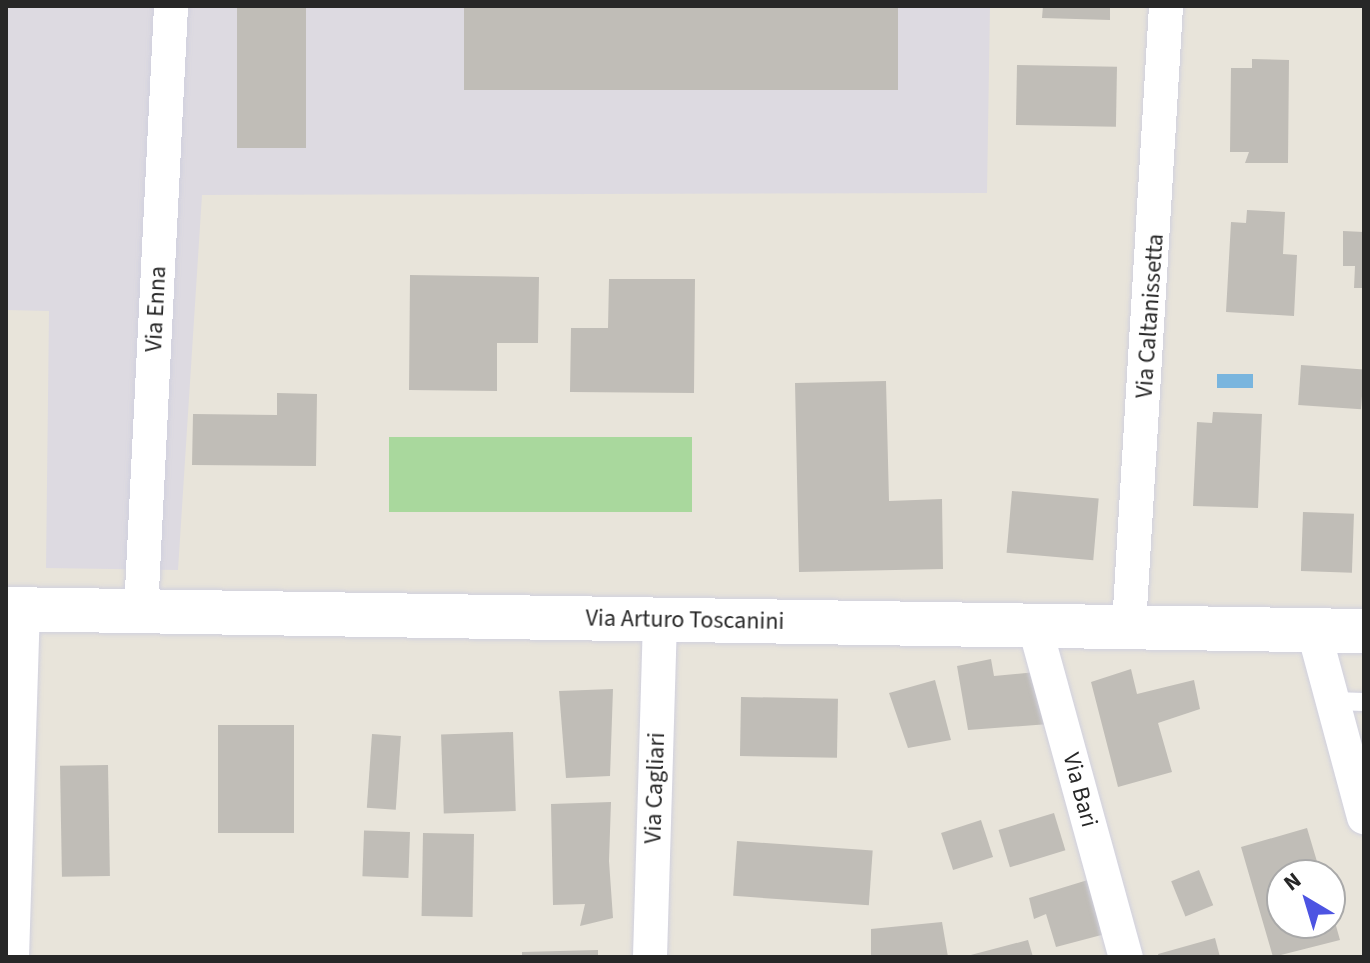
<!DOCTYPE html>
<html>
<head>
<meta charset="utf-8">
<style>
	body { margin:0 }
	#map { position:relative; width:1370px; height:963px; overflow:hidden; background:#e8e4da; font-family:"Source Sans 3",sans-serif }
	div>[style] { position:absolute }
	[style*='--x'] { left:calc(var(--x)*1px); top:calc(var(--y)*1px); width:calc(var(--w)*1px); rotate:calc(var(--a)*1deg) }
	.industrial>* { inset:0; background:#dddae1 }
	.green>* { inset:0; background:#a9d89d; transform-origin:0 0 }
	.water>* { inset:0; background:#79b5de; transform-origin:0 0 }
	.building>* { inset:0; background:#c0bdb7; transform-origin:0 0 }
	.roads { filter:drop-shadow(0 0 2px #d0d0de) drop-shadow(0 0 2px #d0d0de) }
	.lane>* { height:18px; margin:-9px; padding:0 9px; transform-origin:9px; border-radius:9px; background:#fff }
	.street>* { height:34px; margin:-17px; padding:0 17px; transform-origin:17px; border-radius:17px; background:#fff }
	.secondary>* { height:44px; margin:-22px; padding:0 22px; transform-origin:22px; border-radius:22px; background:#fff }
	span { translate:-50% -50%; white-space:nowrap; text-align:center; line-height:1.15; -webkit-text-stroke:8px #fff; paint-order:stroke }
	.street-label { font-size:24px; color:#272727 }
	.frame { position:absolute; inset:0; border:8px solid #272727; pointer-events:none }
	.north { position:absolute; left:1266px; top:859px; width:80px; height:80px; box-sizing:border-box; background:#fff; border:2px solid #a9a9a9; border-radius:50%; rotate:322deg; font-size:22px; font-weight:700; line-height:32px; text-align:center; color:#272727 }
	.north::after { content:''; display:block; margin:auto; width:28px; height:36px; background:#4d54e2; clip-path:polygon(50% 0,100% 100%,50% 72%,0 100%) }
</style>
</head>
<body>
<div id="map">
	<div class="industrial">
		<i style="clip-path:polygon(6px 6px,990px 6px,987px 193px,202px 195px,178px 570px,46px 568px,49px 311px,6px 310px)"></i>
	</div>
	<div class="green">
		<i style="left:389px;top:437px;width:303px;height:75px"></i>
	</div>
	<div class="water">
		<i style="left:1217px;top:374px;width:36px;height:14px"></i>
	</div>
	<div class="building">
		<i style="left:237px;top:6px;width:69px;height:142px"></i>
		<i style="left:464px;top:6px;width:434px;height:84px"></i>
		<i style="clip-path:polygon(1043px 6px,1110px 6px,1110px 20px,1042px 18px)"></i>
		<i style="clip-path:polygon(1252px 59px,1289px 60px,1288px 163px,1245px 163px,1249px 152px,1230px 152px,1231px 68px,1252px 68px)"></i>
		<i style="left:1017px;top:65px;width:100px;height:60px;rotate:1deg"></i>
		<i style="clip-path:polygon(1247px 210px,1285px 212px,1283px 254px,1297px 255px,1294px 316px,1226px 312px,1231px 222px,1246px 223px)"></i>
		<i style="clip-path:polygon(1343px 231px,1364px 232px,1364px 288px,1354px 288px,1355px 266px,1343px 266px)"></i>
		<i style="clip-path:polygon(410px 275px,539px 277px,538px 343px,497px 343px,497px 391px,409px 390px)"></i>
		<i style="clip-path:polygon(609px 279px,695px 279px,694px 393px,570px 392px,571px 328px,608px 328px)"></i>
		<i style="left:1301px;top:365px;width:63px;height:40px;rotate:4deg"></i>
		<i style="clip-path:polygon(886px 381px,889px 501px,942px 499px,943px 569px,799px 572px,795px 383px)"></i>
		<i style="clip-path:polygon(277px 393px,317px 394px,316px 466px,192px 465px,193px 414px,277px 415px)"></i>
		<i style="clip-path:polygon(1213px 412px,1262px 414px,1258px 508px,1193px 506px,1197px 422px,1212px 423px)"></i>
		<i style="left:1012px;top:491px;width:87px;height:62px;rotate:5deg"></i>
		<i style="left:1303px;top:512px;width:51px;height:59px;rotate:2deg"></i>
		<i style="clip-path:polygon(991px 659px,994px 676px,1036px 672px,1049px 724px,968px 730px,957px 666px)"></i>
		<i style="clip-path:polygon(1131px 669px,1137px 694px,1194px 680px,1200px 709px,1158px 723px,1172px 772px,1118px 787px,1091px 682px)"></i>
		<i style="clip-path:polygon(935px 680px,951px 740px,908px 748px,889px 693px)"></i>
		<i style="clip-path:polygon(613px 689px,610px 776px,566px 778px,559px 691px)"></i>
		<i style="left:741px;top:697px;width:97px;height:59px;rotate:1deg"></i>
		<i style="left:294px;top:725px;width:108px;height:76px;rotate:90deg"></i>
		<i style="left:513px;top:732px;width:79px;height:72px;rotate:88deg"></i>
		<i style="left:372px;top:734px;width:29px;height:74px;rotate:4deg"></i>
		<i style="left:108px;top:765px;width:111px;height:48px;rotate:89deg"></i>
		<i style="clip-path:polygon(611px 802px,609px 861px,613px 918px,580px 926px,585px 904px,553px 905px,551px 804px)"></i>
		<i style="left:1054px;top:813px;width:39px;height:58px;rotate:73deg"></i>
		<i style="left:981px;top:820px;width:39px;height:42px;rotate:72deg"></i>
		<i style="clip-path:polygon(1307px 828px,1321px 875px,1282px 875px,1282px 923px,1330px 923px,1331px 908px,1340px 940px,1273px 957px,1241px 847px)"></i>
		<i style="left:410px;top:832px;width:46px;height:46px;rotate:92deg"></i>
		<i style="left:474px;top:834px;width:83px;height:51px;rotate:91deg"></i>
		<i style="left:737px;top:841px;width:136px;height:55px;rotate:4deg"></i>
		<i style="left:1199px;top:870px;width:38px;height:30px;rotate:68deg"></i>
		<i style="clip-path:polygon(1091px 879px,1109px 933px,1056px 947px,1046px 914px,1034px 919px,1029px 898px)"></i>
		<i style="clip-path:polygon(942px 922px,948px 957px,871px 957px,871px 929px)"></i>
		<i style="clip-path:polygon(1215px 938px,1220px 957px,1159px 957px,1158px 954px)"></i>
		<i style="clip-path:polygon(1028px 940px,1033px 957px,967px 957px,967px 956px)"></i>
		<i style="clip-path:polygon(598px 950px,598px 957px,522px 957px,522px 952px)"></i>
	</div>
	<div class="roads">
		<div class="lane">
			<i style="--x:1333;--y:701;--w:31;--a:2"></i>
		</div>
		<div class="street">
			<i style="--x:141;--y:611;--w:606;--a:-87.16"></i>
			<i style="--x:1034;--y:624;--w:345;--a:74.6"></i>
			<i style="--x:1129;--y:626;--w:621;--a:-86.58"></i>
			<i style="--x:1314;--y:632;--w:192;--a:74.9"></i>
			<i style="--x:12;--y:957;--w:348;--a:-88.2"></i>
			<i style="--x:650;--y:957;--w:338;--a:-88.3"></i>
		</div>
		<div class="secondary">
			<i style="--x:6;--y:609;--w:1358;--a:0.93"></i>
		</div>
	</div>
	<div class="street-label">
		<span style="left:156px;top:309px;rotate:-87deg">Via Enna</span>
		<span style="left:1150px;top:316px;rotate:-86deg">Via Caltanissetta</span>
		<span style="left:685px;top:620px;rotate:1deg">Via Arturo Toscanini</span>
		<span style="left:655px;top:788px;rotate:-88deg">Via Cagliari</span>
		<span style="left:1080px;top:790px;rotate:75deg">Via Bari</span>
	</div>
	<div class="frame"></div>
	<div class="north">N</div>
</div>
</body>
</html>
